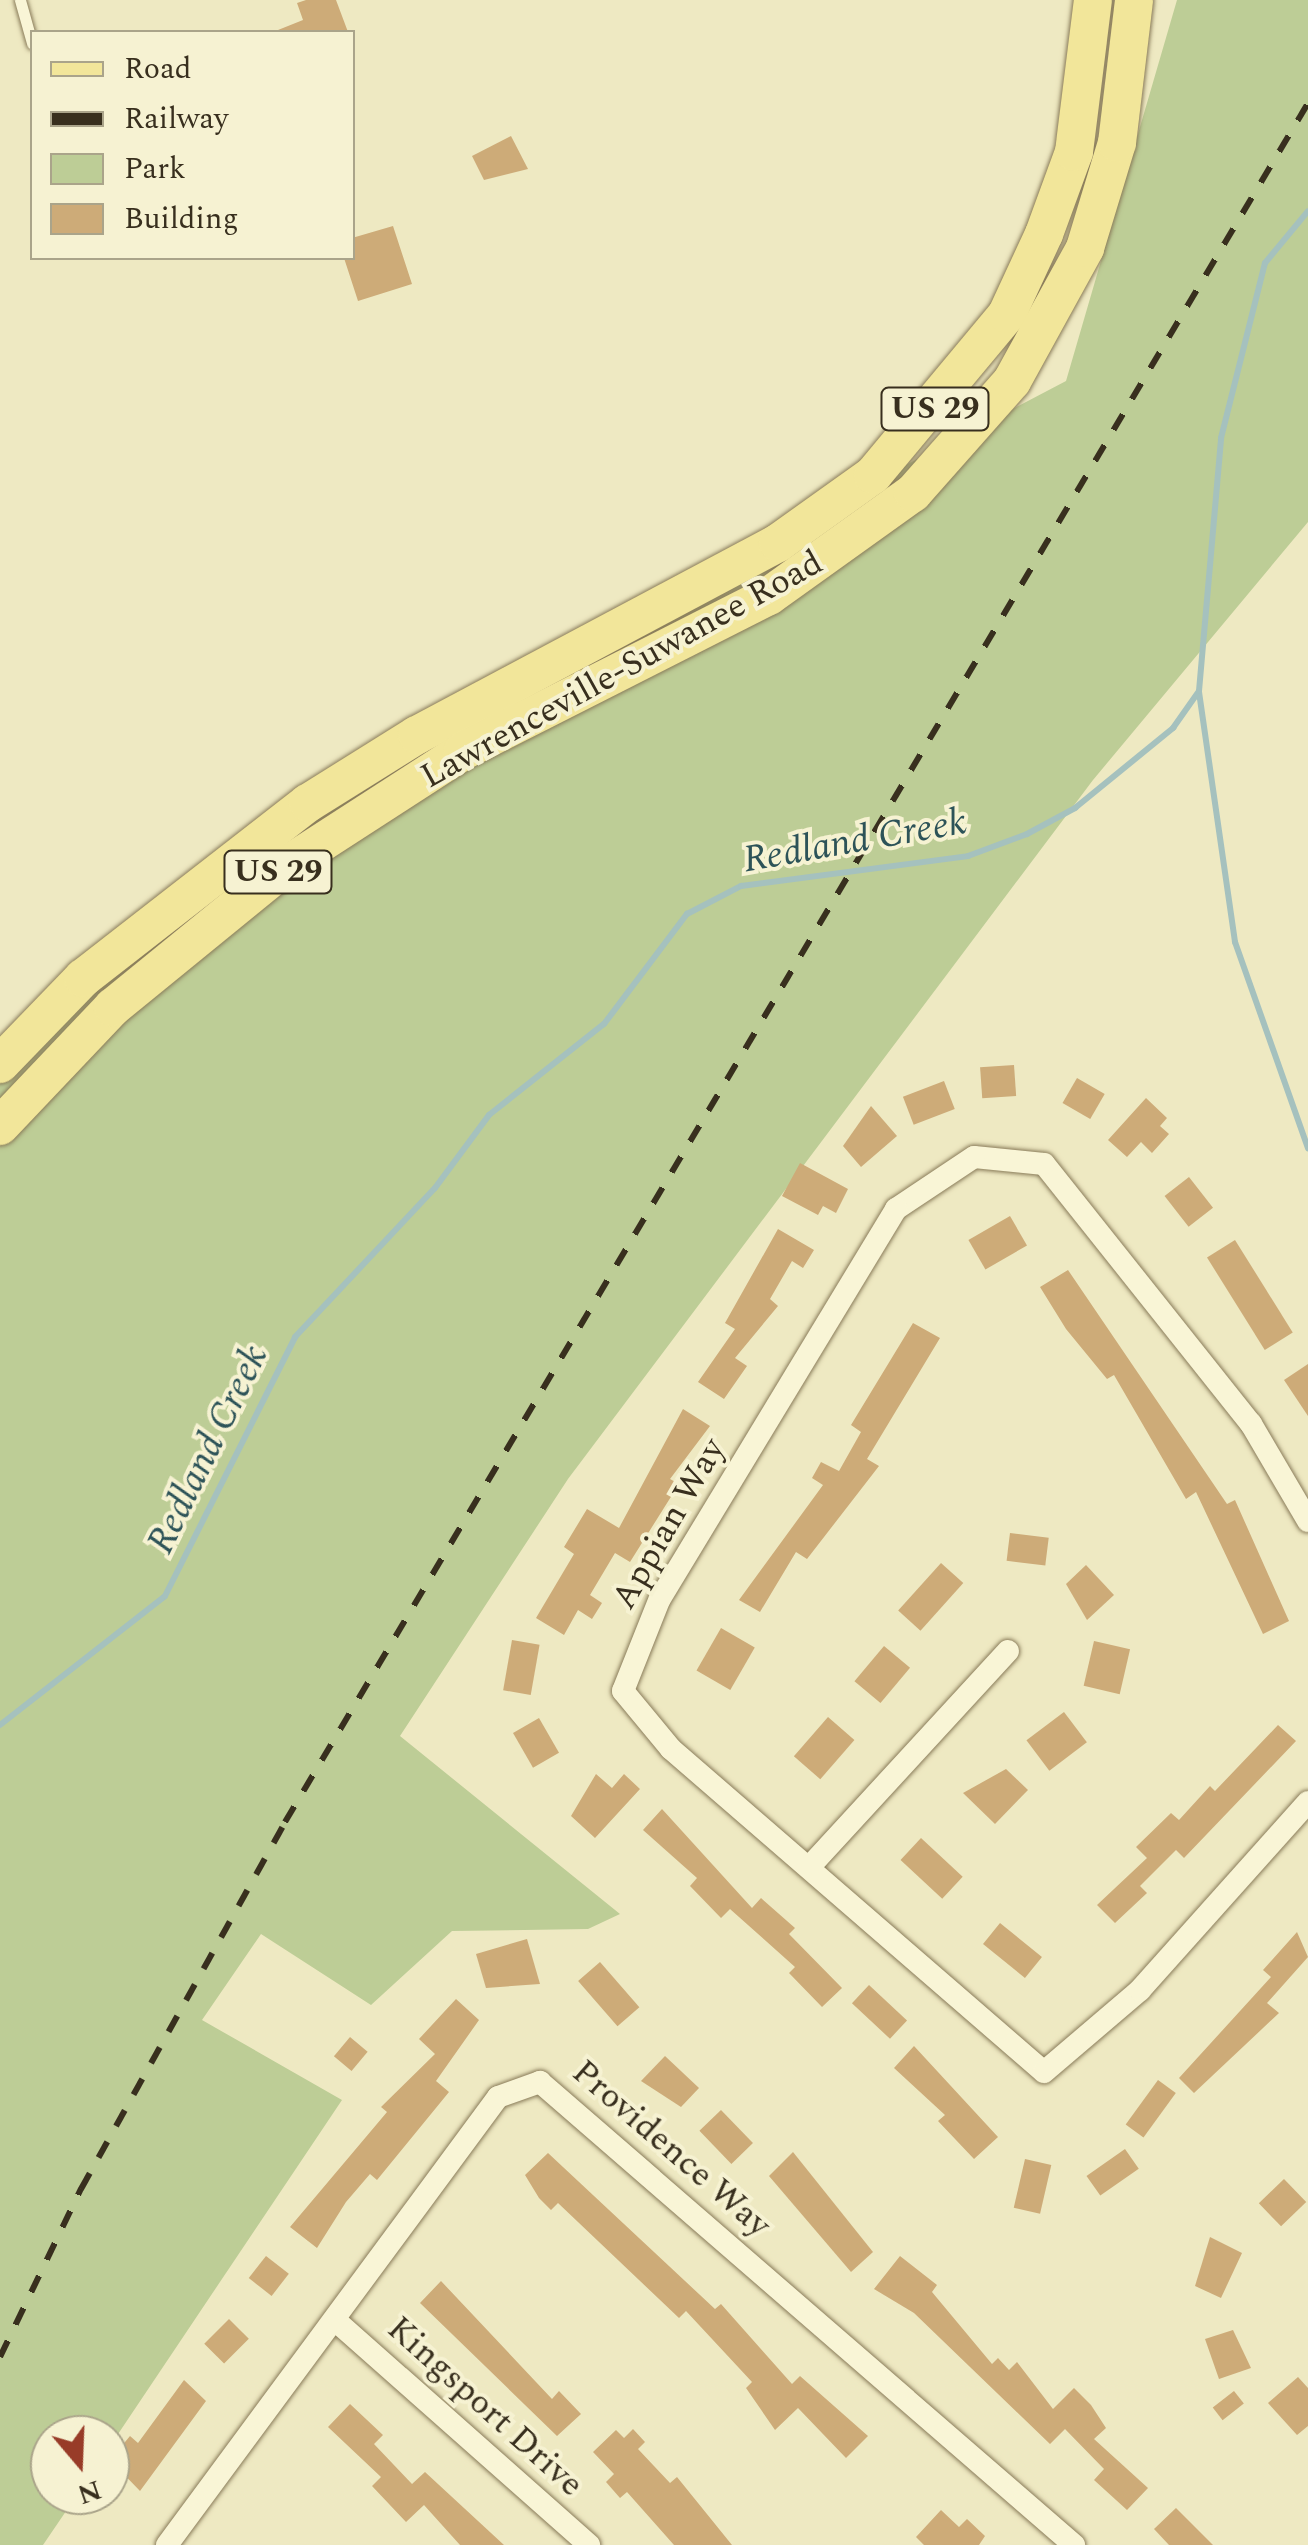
<!DOCTYPE html>
<html>
<head>
<meta charset="utf-8">
<style>
	body { margin:0 }
	#map { position:relative; width:1308px; height:2545px; overflow:hidden; background:#eee9c2; font-family:Spectral,serif }
	div>[style] { position:absolute }
	[style*='--x'] { left:calc(var(--x)*1px); top:calc(var(--y)*1px); width:calc(var(--w)*1px); rotate:calc(var(--a)*1deg) }
	.green>* { inset:0; background:#bdcd96 }
	.stream>* { height:6px; margin:-3px; padding:0 3px; transform-origin:3px; border-radius:3px; background:#a5c1be }
	.building>* { inset:0; background:#cdab78; transform-origin:0 0 }
	.roads { filter:drop-shadow(0 0 2px #897b59) drop-shadow(0 0 2px #897b59) }
	.service>* { height:11px; margin:-5.5px; padding:0 5.5px; transform-origin:5.5px; border-radius:5.5px; background:#f9f5d6 }
	.minor>* { height:22px; margin:-11px; padding:0 11px; transform-origin:11px; border-radius:11px; background:#f9f5d6 }
	.primary>* { height:38px; margin:-19px; padding:0 19px; transform-origin:19px; border-radius:19px; background:#f2e69a }
	.rail>* { height:6px; margin-top:-3px; transform-origin:0; background:repeating-linear-gradient(90deg,#382f1e 0 18px,transparent 0 36px) }
	span { translate:-50% -50%; white-space:nowrap; text-align:center; line-height:1.15; -webkit-text-stroke:8px #f6f2d2; paint-order:stroke }
	.shield-label span { padding:2px 8px; background:#f6f2d2; border:2px solid; border-radius:8px; -webkit-text-stroke-width:0 }
	.shield-label { font-size:32px; color:#382f1e; font-weight:700 }
	.street-label { font-size:35px; color:#382f1e }
	.water-label { font-size:38px; color:#2d5358; font-style:italic }
	.legend { position:absolute; left:30px; top:30px; width:325px; height:230px; box-sizing:border-box; background:#f6f2d2; border:2px solid #aaa48a; margin:0; padding:12px 18px; list-style:none; font-size:30px; color:#382f1e }
	.legend li { display:flex; align-items:center; gap:20px; height:50px }
	.legend b { width:50px; border:2px solid #aaa48a }
	.north { position:absolute; left:30px; top:2415px; width:100px; height:100px; box-sizing:border-box; background:#f6f2d2; border:2px solid #aaa48a; border-radius:50%; rotate:161deg; font-size:28px; font-weight:700; line-height:40px; text-align:center; color:#382f1e }
	.north::after { content:''; display:block; margin:auto; width:35px; height:45px; background:#983c28; clip-path:polygon(50% 0,100% 100%,50% 72%,0 100%) }
</style>
</head>
<body>
<div id="map">
	<div class="green">
		<i style="clip-path:polygon(1177px 0,1308px 0,1308px 522px,1093px 780px,568px 1479px,400px 1736px,620px 1914px,588px 1929px,452px 1931px,371px 2005px,261px 1934px,202px 2020px,342px 2100px,110px 2446px,110px 2435px,50px 2435px,50px 2495px,77px 2495px,43px 2545px,0 2545px,0 1067px,55px 986px,660px 594px,1066px 381px)"></i>
	</div>
	<div class="stream">
		<i style="--x:1199;--y:692;--w:253;--a:81.8"></i>
		<i style="--x:1235;--y:942;--w:219;--a:70.5"></i>
		<i style="--x:0;--y:1725;--w:209;--a:-38"></i>
		<i style="--x:165;--y:1596;--w:290;--a:-63.3"></i>
		<i style="--x:295;--y:1337;--w:204;--a:-46.8"></i>
		<i style="--x:435;--y:1188;--w:91;--a:-53.5"></i>
		<i style="--x:489;--y:1115;--w:147;--a:-38.4"></i>
		<i style="--x:604;--y:1024;--w:138;--a:-53"></i>
		<i style="--x:687;--y:914;--w:61;--a:-27.4"></i>
		<i style="--x:741;--y:886;--w:229;--a:-7.5"></i>
		<i style="--x:968;--y:856;--w:63;--a:-20.4"></i>
		<i style="--x:1027;--y:834;--w:55;--a:-28.4"></i>
		<i style="--x:1075;--y:808;--w:127;--a:-39.2"></i>
		<i style="--x:1173;--y:728;--w:45;--a:-54.9"></i>
		<i style="--x:1199;--y:691;--w:254;--a:-85"></i>
		<i style="--x:1221;--y:438;--w:180;--a:-75.9"></i>
		<i style="--x:1265;--y:263;--w:67;--a:-50.4"></i>
	</div>
	<div class="building">
		<i style="clip-path:polygon(306px 0,336px 0,348px 32px,273px 32px,303px 20px,297px 3px)"></i>
		<i style="clip-path:polygon(511px 136px,528px 169px,484px 180px,472px 156px)"></i>
		<i style="clip-path:polygon(393px 226px,412px 284px,358px 301px,344px 258px,352px 258px,352px 238px)"></i>
		<i style="left:1014px;top:1065px;width:31px;height:34px;rotate:86deg"></i>
		<i style="left:1077px;top:1078px;width:32px;height:29px;rotate:30deg"></i>
		<i style="left:944px;top:1081px;width:30px;height:44px;rotate:69deg"></i>
		<i style="clip-path:polygon(1146px 1098px,1167px 1118px,1160px 1126px,1169px 1134px,1152px 1153px,1141px 1142px,1127px 1157px,1108px 1140px)"></i>
		<i style="clip-path:polygon(871px 1106px,897px 1136px,861px 1167px,843px 1146px)"></i>
		<i style="clip-path:polygon(800px 1163px,848px 1189px,836px 1213px,823px 1206px,818px 1215px,782px 1196px)"></i>
		<i style="left:1189px;top:1177px;width:39px;height:31px;rotate:52deg"></i>
		<i style="left:1010px;top:1216px;width:34px;height:48px;rotate:60deg"></i>
		<i style="clip-path:polygon(778px 1229px,814px 1250px,803px 1268px,792px 1261px,770px 1299px,778px 1306px,735px 1358px,747px 1366px,724px 1399px,698px 1382px,735px 1329px,725px 1323px)"></i>
		<i style="left:1235px;top:1240px;width:109px;height:33px;rotate:58deg"></i>
		<i style="clip-path:polygon(1068px 1270px,1227px 1504px,1235px 1500px,1289px 1621px,1263px 1634px,1196px 1492px,1186px 1499px,1114px 1375px,1107px 1379px,1066px 1329px,1040px 1287px)"></i>
		<i style="clip-path:polygon(913px 1323px,940px 1338px,867px 1459px,879px 1466px,807px 1559px,796px 1552px,760px 1612px,739px 1600px,823px 1485px,812px 1478px,821px 1462px,839px 1471px,861px 1432px,851px 1425px)"></i>
		<i style="clip-path:polygon(1308px 1364px,1308px 1416px,1284px 1380px)"></i>
		<i style="clip-path:polygon(683px 1409px,710px 1426px,670px 1479px,679px 1484px,630px 1562px,615px 1553px,590px 1595px,602px 1603px,592px 1619px,578px 1610px,564px 1635px,536px 1618px,574px 1554px,564px 1547px,587px 1509px,619px 1528px)"></i>
		<i style="left:1010px;top:1533px;width:39px;height:28px;rotate:7deg"></i>
		<i style="left:941px;top:1563px;width:30px;height:64px;rotate:42deg"></i>
		<i style="clip-path:polygon(1086px 1565px,1114px 1595px,1087px 1620px,1066px 1584px)"></i>
		<i style="left:721px;top:1628px;width:39px;height:49px;rotate:30deg"></i>
		<i style="left:512px;top:1640px;width:28px;height:51px;rotate:10deg"></i>
		<i style="left:1094px;top:1641px;width:37px;height:46px;rotate:13deg"></i>
		<i style="left:884px;top:1646px;width:34px;height:46px;rotate:40deg"></i>
		<i style="left:1064px;top:1712px;width:38px;height:47px;rotate:53deg"></i>
		<i style="left:828px;top:1717px;width:35px;height:52px;rotate:41deg"></i>
		<i style="left:539px;top:1718px;width:40px;height:30px;rotate:60deg"></i>
		<i style="clip-path:polygon(1278px 1725px,1296px 1741px,1184px 1858px,1176px 1850px,1140px 1886px,1147px 1893px,1115px 1923px,1097px 1905px,1147px 1858px,1136px 1847px,1171px 1813px,1179px 1820px,1210px 1786px,1215px 1791px)"></i>
		<i style="clip-path:polygon(1006px 1769px,1028px 1790px,995px 1824px,963px 1793px)"></i>
		<i style="clip-path:polygon(596px 1774px,612px 1788px,624px 1774px,640px 1789px,595px 1838px,571px 1816px)"></i>
		<i style="clip-path:polygon(662px 1809px,752px 1908px,761px 1898px,795px 1928px,789px 1934px,842px 1988px,822px 2007px,789px 1973px,795px 1967px,730px 1909px,721px 1918px,690px 1886px,697px 1878px,643px 1830px)"></i>
		<i style="left:921px;top:1838px;width:57px;height:30px;rotate:43deg"></i>
		<i style="left:1000px;top:1923px;width:54px;height:27px;rotate:39deg"></i>
		<i style="clip-path:polygon(1297px 1932px,1308px 1957px,1267px 2003px,1279px 2013px,1194px 2093px,1179px 2078px,1271px 1977px,1263px 1970px)"></i>
		<i style="clip-path:polygon(527px 1939px,540px 1984px,486px 1988px,476px 1954px)"></i>
		<i style="left:600px;top:1962px;width:60px;height:29px;rotate:49deg"></i>
		<i style="left:869px;top:1985px;width:52px;height:25px;rotate:43deg"></i>
		<i style="clip-path:polygon(456px 1999px,479px 2020px,436px 2081px,449px 2092px,377px 2180px,370px 2174px,346px 2202px,317px 2248px,290px 2227px,387px 2112px,381px 2107px,435px 2054px,419px 2039px)"></i>
		<i style="left:350px;top:2037px;width:23px;height:25px;rotate:40deg"></i>
		<i style="clip-path:polygon(914px 2046px,998px 2137px,974px 2159px,938px 2121px,945px 2115px,894px 2068px)"></i>
		<i style="clip-path:polygon(665px 2056px,699px 2088px,681px 2107px,641px 2081px)"></i>
		<i style="left:1158px;top:2080px;width:22px;height:55px;rotate:36deg"></i>
		<i style="left:721px;top:2110px;width:46px;height:30px;rotate:46deg"></i>
		<i style="left:1125px;top:2149px;width:24px;height:47px;rotate:55deg"></i>
		<i style="clip-path:polygon(793px 2152px,873px 2252px,851px 2272px,769px 2176px)"></i>
		<i style="clip-path:polygon(548px 2153px,715px 2309px,721px 2304px,792px 2384px,800px 2376px,868px 2436px,846px 2458px,798px 2408px,775px 2430px,746px 2388px,752px 2382px,686px 2311px,679px 2318px,558px 2203px,551px 2210px,539px 2198px,525px 2175px)"></i>
		<i style="left:1025px;top:2159px;width:27px;height:50px;rotate:13deg"></i>
		<i style="left:1284px;top:2179px;width:32px;height:35px;rotate:46deg"></i>
		<i style="clip-path:polygon(1210px 2237px,1242px 2253px,1221px 2298px,1195px 2286px)"></i>
		<i style="left:266px;top:2256px;width:29px;height:28px;rotate:38deg"></i>
		<i style="clip-path:polygon(900px 2256px,937px 2285px,932px 2292px,992px 2364px,998px 2358px,1009px 2370px,1017px 2362px,1053px 2409px,1074px 2388px,1091px 2405px,1106px 2428px,1094px 2439px,1148px 2488px,1127px 2510px,1094px 2480px,1104px 2469px,1065px 2429px,1050px 2444px,914px 2313px,874px 2289px)"></i>
		<i style="clip-path:polygon(441px 2281px,552px 2399px,559px 2391px,581px 2414px,557px 2436px,420px 2303px)"></i>
		<i style="left:229px;top:2319px;width:28px;height:35px;rotate:45deg"></i>
		<i style="clip-path:polygon(1233px 2330px,1251px 2368px,1219px 2379px,1205px 2339px)"></i>
		<i style="clip-path:polygon(1298px 2377px,1308px 2388px,1308px 2426px,1297px 2435px,1268px 2403px)"></i>
		<i style="clip-path:polygon(184px 2380px,206px 2401px,140px 2491px,110px 2460px,130px 2436px,138px 2443px)"></i>
		<i style="left:1234px;top:2391px;width:16px;height:27px;rotate:52deg"></i>
		<i style="clip-path:polygon(350px 2404px,383px 2435px,374px 2444px,412px 2484px,425px 2472px,504px 2545px,460px 2545px,424px 2505px,406px 2522px,372px 2486px,381px 2477px,328px 2427px)"></i>
		<i style="clip-path:polygon(633px 2429px,645px 2442px,638px 2449px,670px 2483px,677px 2477px,732px 2545px,674px 2545px,627px 2492px,620px 2498px,606px 2482px,614px 2474px,593px 2452px,616px 2430px,624px 2438px)"></i>
		<i style="clip-path:polygon(1176px 2508px,1213px 2545px,1169px 2545px,1154px 2529px)"></i>
		<i style="clip-path:polygon(941px 2510px,959px 2527px,967px 2519px,985px 2536px,979px 2545px,924px 2545px,916px 2537px)"></i>
	</div>
	<div class="roads">
		<div class="service">
			<i style="--x:20;--y:0;--w:45;--a:74.4"></i>
		</div>
		<div class="minor">
			<i style="--x:1308;--y:1521;--w:113;--a:-120.4"></i>
			<i style="--x:1251;--y:1424;--w:332;--a:-128.5"></i>
			<i style="--x:1044;--y:1164;--w:70;--a:-174.3"></i>
			<i style="--x:974;--y:1157;--w:94;--a:146.3"></i>
			<i style="--x:896;--y:1209;--w:455;--a:121.2"></i>
			<i style="--x:660;--y:1598;--w:100;--a:111.7"></i>
			<i style="--x:623;--y:1691;--w:75;--a:50.4"></i>
			<i style="--x:671;--y:1749;--w:493;--a:40.9"></i>
			<i style="--x:1044;--y:2072;--w:126;--a:-40.5"></i>
			<i style="--x:1140;--y:1990;--w:252;--a:-48.2"></i>
			<i style="--x:813;--y:1863;--w:288;--a:-47.4"></i>
			<i style="--x:336;--y:2321;--w:338;--a:41.5"></i>
			<i style="--x:167;--y:2545;--w:557;--a:-53.54"></i>
			<i style="--x:498;--y:2097;--w:45;--a:-19.7"></i>
			<i style="--x:540;--y:2082;--w:707;--a:40.93"></i>
		</div>
		<div class="primary">
			<i style="--x:0;--y:1064;--w:120;--a:-46"></i>
			<i style="--x:83;--y:978;--w:285;--a:-37.9"></i>
			<i style="--x:308;--y:803;--w:128;--a:-32"></i>
			<i style="--x:417;--y:735;--w:409;--a:-28"></i>
			<i style="--x:778;--y:543;--w:117;--a:-35.6"></i>
			<i style="--x:873;--y:475;--w:209;--a:-50.2"></i>
			<i style="--x:1007;--y:314;--w:88;--a:-65.2"></i>
			<i style="--x:1044;--y:234;--w:87;--a:-69.9"></i>
			<i style="--x:1074;--y:152;--w:153;--a:-82.9"></i>
			<i style="--x:0;--y:1126;--w:164;--a:-46.5"></i>
			<i style="--x:113;--y:1007;--w:225;--a:-39.2"></i>
			<i style="--x:287;--y:865;--w:210;--a:-32.9"></i>
			<i style="--x:463;--y:751;--w:343;--a:-26.9"></i>
			<i style="--x:769;--y:596;--w:177;--a:-35.6"></i>
			<i style="--x:913;--y:493;--w:149;--a:-48.5"></i>
			<i style="--x:1012;--y:381;--w:152;--a:-61.2"></i>
			<i style="--x:1085;--y:248;--w:110;--a:-73.1"></i>
			<i style="--x:1117;--y:143;--w:144;--a:-83.2"></i>
		</div>
	</div>
	<div class="rail">
		<i style="--x:0;--y:2357;--w:187;--a:-64.3"></i>
		<i style="--x:81;--y:2189;--w:420;--a:-60.9"></i>
		<i style="--x:285;--y:1822;--w:2000;--a:-59.24"></i>
	</div>
	<div class="shield-label">
		<span style="left:935px;top:409px">US 29</span>
		<span style="left:278px;top:872px">US 29</span>
	</div>
	<div class="street-label">
		<span style="left:622px;top:670px;rotate:-29deg">Lawrenceville-Suwanee Road</span>
		<span style="left:669px;top:1524px;rotate:-60deg">Appian Way</span>
		<span style="left:671px;top:2149px;rotate:41deg">Providence Way</span>
		<span style="left:485px;top:2407px;rotate:42deg">Kingsport Drive</span>
	</div>
	<div class="water-label">
		<span style="left:855px;top:842px;rotate:-10deg">Redland Creek</span>
		<span style="left:209px;top:1450px;rotate:-64deg">Redland Creek</span>
	</div>
	<ul class="legend">
	<li><b style="height:12px;background:#f2e69a"></b>Road</li>
	<li><b style="height:12px;background:#382f1e"></b>Railway</li>
	<li><b style="height:28px;background:#bdcd96"></b>Park</li>
	<li><b style="height:28px;background:#cdab78"></b>Building</li>
	</ul>
	<div class="north">N</div>
</div>
</body>
</html>
